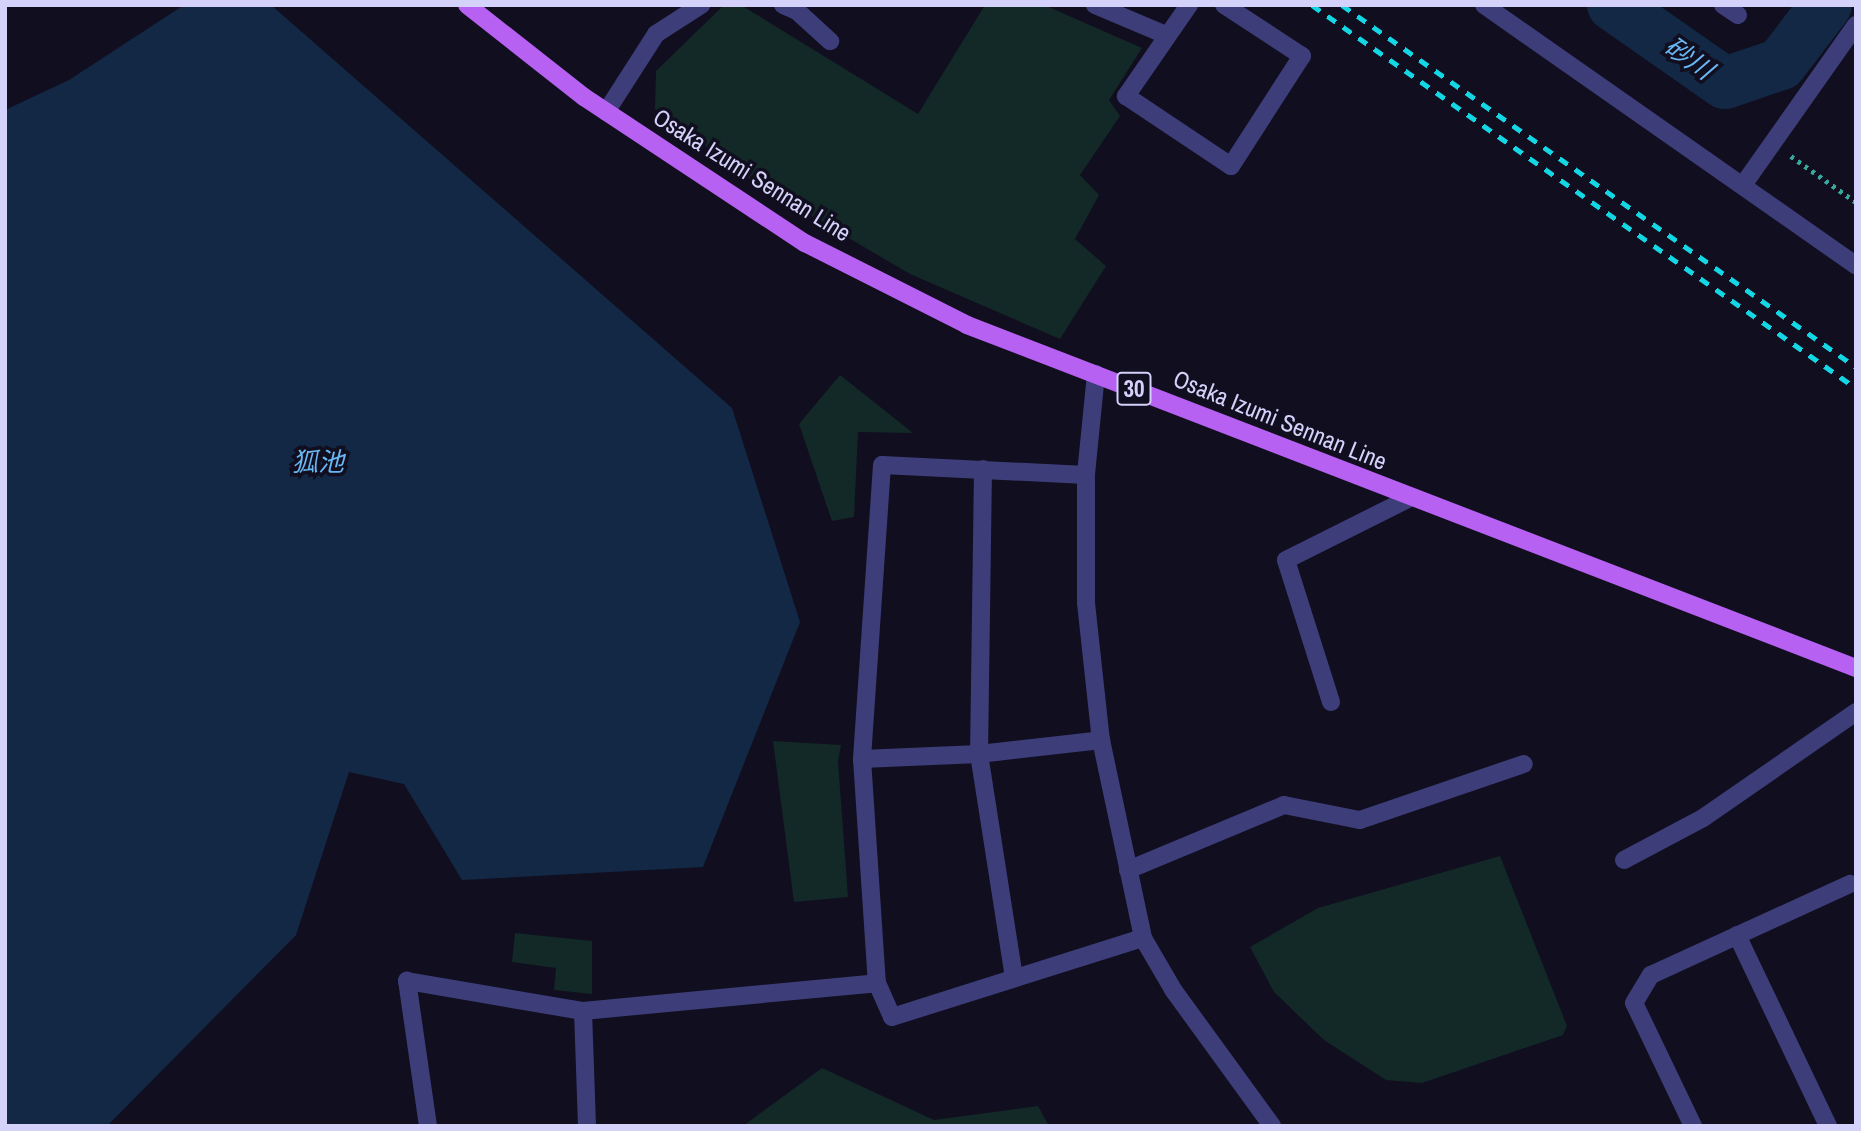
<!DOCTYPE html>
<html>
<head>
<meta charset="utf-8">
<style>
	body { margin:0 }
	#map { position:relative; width:1861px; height:1131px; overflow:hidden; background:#110e1f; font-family:"Archivo Narrow","Noto Sans JP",sans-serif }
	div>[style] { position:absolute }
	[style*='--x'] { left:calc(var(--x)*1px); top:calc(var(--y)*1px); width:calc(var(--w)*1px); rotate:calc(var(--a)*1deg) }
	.green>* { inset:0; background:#122927 }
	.water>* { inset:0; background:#122845 }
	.river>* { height:52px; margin:-26px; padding:0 26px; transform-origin:26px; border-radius:26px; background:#122845 }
	.path>* { height:4.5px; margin-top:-2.25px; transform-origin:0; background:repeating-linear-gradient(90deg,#38a89d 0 3.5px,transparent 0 8.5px) }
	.minor>* { height:18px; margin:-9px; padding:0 9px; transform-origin:9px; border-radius:9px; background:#3d3d7a }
	.major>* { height:18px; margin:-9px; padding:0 9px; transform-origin:9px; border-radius:9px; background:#b661f2 }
	.rail>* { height:5px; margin-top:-2.5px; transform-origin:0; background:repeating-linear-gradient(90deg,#13d7e4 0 10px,transparent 0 19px) }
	span { translate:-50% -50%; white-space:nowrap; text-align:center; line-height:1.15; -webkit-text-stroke:7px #110e1f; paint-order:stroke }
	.shield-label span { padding:2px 5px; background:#110e1f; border:2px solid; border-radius:5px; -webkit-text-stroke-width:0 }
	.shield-label { font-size:23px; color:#d4d1fb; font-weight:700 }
	.street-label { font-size:24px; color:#d4d1fb }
	.water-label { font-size:26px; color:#68b7f2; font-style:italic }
	.frame { position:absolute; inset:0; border:7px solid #d4d1fb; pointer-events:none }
</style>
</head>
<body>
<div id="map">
	<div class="green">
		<i style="clip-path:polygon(724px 5px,741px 5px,918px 114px,985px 5px,1044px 5px,1142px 48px,1109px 100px,1120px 116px,1080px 175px,1099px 195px,1075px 239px,1106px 266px,1060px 339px,910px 274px,755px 183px,655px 109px,656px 71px)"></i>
		<i style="clip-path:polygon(840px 375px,913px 433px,858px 432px,854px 517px,832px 521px,799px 424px)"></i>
		<i style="clip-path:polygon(773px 741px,841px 745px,838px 761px,848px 897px,794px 902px)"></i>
		<i style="clip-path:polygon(1500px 856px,1567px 1026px,1563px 1035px,1422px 1083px,1386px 1080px,1324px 1040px,1274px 992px,1250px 947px,1318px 908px)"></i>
		<i style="clip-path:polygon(515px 933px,592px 941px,592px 994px,554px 990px,556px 968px,512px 962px)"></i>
		<i style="clip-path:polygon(822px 1068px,934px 1120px,1038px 1106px,1049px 1126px,743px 1126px)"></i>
	</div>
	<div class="water">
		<i style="clip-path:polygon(184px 5px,271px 5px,732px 408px,800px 622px,703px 867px,462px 880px,404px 784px,349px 772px,296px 935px,107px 1126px,5px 1126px,5px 110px,69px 80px)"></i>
	</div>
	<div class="river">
		<i style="--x:1613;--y:5;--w:136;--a:34.9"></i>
		<i style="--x:1725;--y:83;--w:59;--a:-18.7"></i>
		<i style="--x:1781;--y:64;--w:74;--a:-52.7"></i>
	</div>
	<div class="path">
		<i style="--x:1791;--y:156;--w:80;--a:35.3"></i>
	</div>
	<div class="minor">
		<i style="--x:783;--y:5;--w:15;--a:23"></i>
		<i style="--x:797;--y:11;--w:45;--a:42.3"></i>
		<i style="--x:1095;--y:5;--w:77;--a:22.9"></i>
		<i style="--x:1189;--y:5;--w:111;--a:124.7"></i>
		<i style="--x:1126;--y:96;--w:126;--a:33.7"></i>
		<i style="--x:1231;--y:166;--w:131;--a:-57.2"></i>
		<i style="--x:1302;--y:56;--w:93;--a:-146.8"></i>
		<i style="--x:1484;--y:5;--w:454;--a:35"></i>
		<i style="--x:1723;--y:5;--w:18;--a:34"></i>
		<i style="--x:606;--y:112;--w:93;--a:-57.3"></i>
		<i style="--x:656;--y:34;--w:54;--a:-32.8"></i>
		<i style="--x:1743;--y:185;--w:196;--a:-54.8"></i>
		<i style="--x:1096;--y:374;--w:101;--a:95.7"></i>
		<i style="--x:1086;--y:475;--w:128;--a:90"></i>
		<i style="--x:1086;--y:603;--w:138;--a:83.8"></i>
		<i style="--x:1101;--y:740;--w:202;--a:78"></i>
		<i style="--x:1143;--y:938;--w:61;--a:59.7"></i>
		<i style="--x:1174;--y:991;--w:167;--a:54"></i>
		<i style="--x:983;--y:469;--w:285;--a:90.8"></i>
		<i style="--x:979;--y:754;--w:227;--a:81.1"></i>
		<i style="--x:1086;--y:475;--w:204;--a:-177.2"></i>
		<i style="--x:882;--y:465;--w:295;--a:93.9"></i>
		<i style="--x:862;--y:759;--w:225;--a:86.2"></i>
		<i style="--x:877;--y:983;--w:37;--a:66"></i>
		<i style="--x:892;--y:1017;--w:263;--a:-17.5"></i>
		<i style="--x:1331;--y:702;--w:149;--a:-107.6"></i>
		<i style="--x:1286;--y:560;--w:139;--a:-26.6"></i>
		<i style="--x:862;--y:759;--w:117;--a:-2.4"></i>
		<i style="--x:979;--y:754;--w:123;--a:-6.5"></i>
		<i style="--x:1624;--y:860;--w:89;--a:-28"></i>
		<i style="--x:1703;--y:818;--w:186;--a:-34.7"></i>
		<i style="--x:1128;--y:870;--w:169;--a:-22.6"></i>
		<i style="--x:1284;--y:805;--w:77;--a:11.2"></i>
		<i style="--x:1360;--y:820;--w:173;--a:-18.9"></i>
		<i style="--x:1737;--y:935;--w:212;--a:64.5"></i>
		<i style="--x:583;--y:1011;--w:115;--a:88"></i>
		<i style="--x:428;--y:1126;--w:147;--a:-98.2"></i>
		<i style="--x:407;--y:981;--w:179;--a:9.7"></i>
		<i style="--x:583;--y:1011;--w:295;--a:-5.4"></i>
		<i style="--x:1693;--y:1126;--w:136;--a:-115.6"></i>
		<i style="--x:1634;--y:1003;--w:33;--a:-59"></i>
		<i style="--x:1651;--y:975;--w:219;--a:-24.6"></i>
	</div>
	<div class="major">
		<i style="--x:467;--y:5;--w:149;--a:38.2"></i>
		<i style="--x:584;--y:97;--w:265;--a:33.5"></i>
		<i style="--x:805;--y:243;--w:182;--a:26.8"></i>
		<i style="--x:967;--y:325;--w:953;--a:21.1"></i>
	</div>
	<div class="rail">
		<i style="--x:1312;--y:5;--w:665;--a:35.15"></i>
		<i style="--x:1342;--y:5;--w:629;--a:35.16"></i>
	</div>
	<div class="shield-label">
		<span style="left:1134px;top:389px">30</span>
	</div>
	<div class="street-label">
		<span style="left:752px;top:175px;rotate:32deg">Osaka Izumi Sennan Line</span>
		<span style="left:1280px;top:420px;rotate:22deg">Osaka Izumi Sennan Line</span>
	</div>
	<div class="water-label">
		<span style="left:1689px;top:58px;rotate:35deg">砂川</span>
		<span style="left:318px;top:462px">狐池</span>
	</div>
	<div class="frame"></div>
</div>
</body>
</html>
